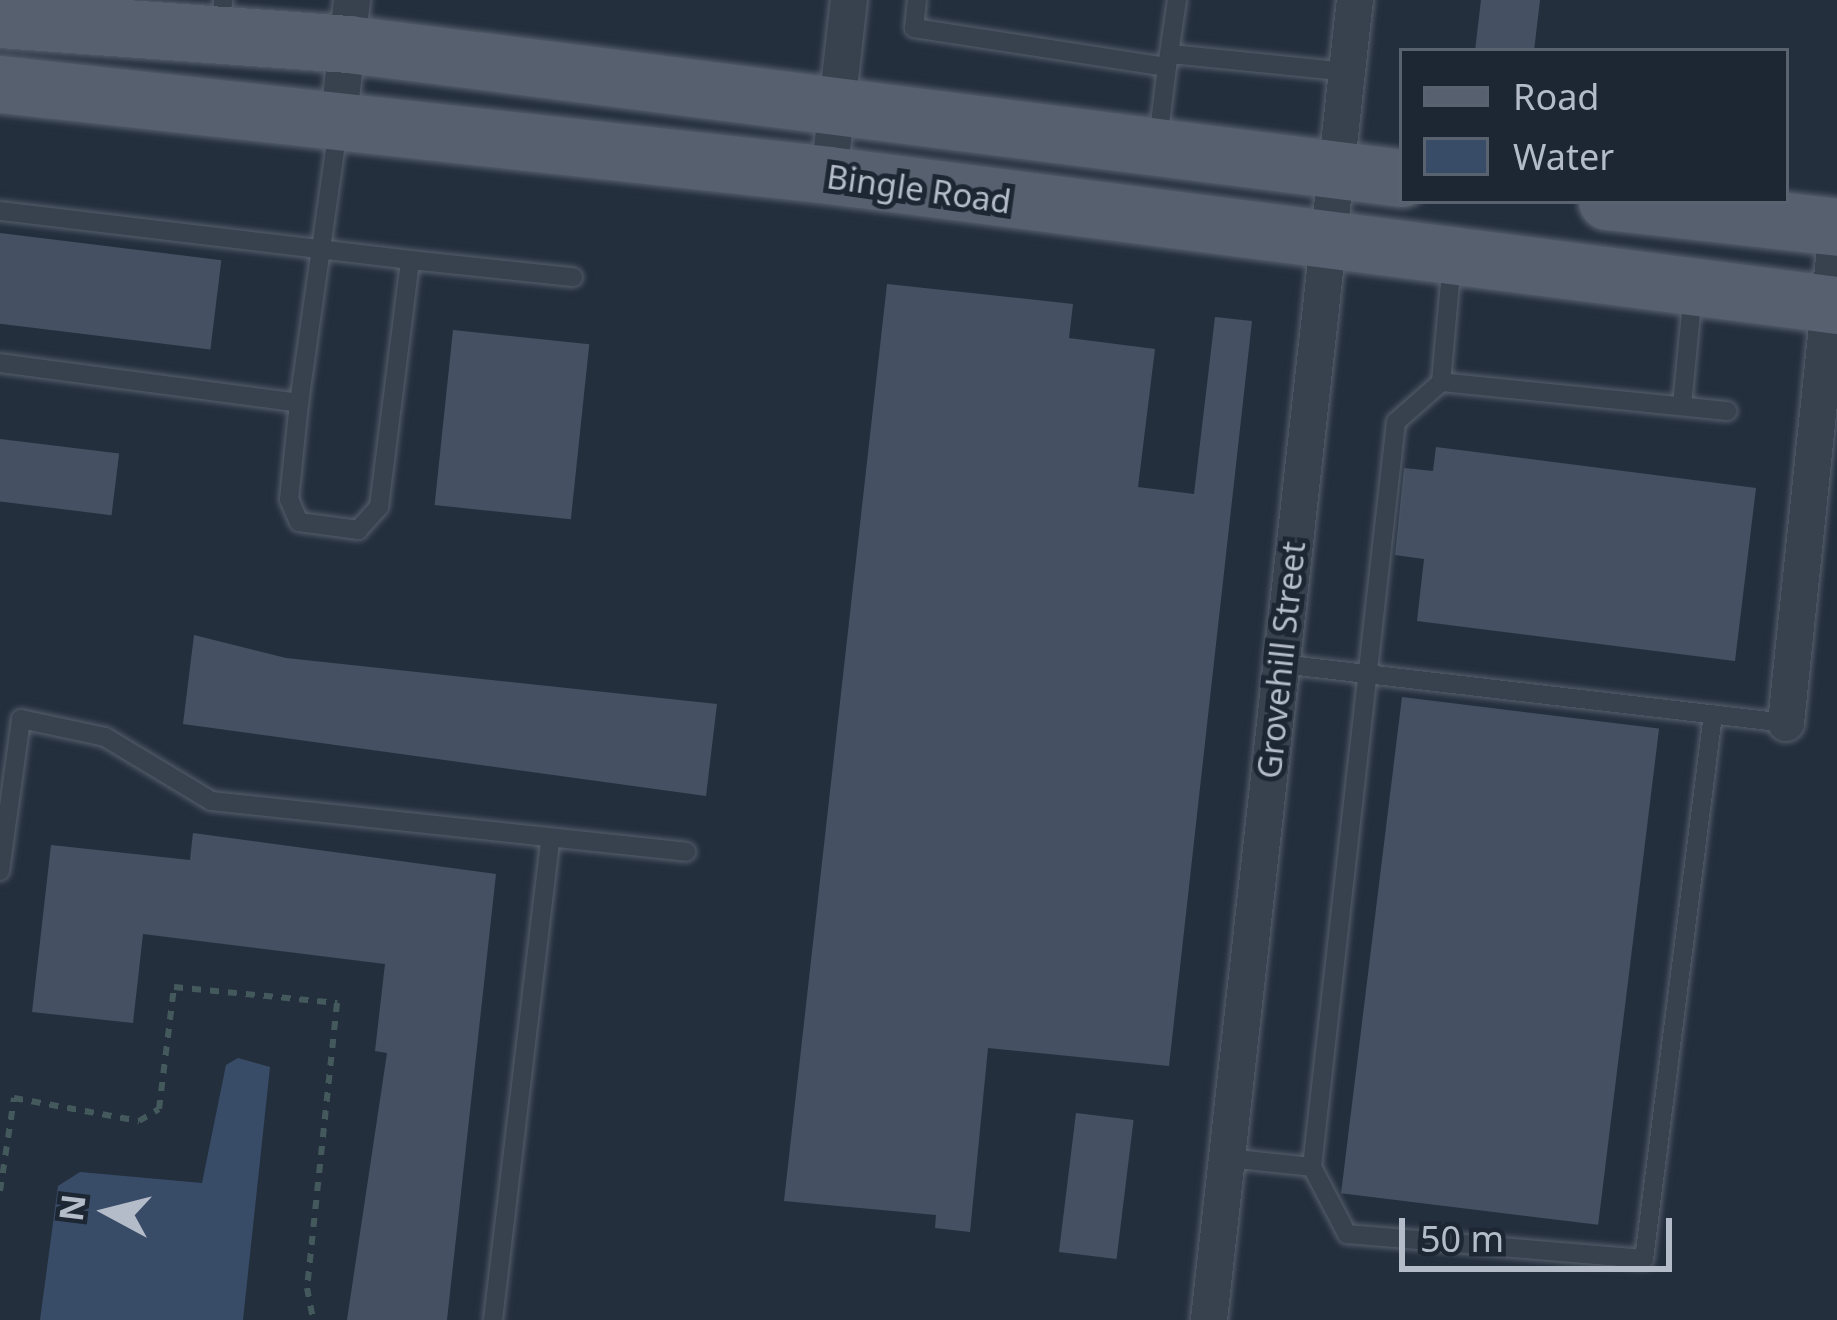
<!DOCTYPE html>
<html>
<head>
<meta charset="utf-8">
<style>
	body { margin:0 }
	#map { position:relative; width:1837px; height:1320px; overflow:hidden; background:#242f3e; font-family:"Noto Sans",sans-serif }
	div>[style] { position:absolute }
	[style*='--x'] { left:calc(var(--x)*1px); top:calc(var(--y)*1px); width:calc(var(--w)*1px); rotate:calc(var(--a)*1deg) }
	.water>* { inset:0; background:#394c67 }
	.building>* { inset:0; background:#455162; transform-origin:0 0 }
	.path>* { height:6px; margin-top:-3px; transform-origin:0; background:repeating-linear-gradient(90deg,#44595c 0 9px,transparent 0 18px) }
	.roads { filter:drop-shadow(0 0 3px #565f6c) drop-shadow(0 0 3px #565f6c) }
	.service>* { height:18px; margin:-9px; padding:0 9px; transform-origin:9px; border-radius:9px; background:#38414e }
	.minor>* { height:36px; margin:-18px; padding:0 18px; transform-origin:18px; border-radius:18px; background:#38414e }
	.primary>* { height:57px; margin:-28.5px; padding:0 28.5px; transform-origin:28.5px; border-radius:28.5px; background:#56606e }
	span { translate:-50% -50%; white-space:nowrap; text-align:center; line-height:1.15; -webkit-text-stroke:10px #1d2633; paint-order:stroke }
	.street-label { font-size:33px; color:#b4bcc9 }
	.legend { position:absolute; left:1399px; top:48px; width:390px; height:156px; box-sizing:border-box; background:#1d2633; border:3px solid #59626f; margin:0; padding:15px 21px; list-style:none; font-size:36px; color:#b4bcc9 }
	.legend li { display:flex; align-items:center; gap:24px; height:60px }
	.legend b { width:60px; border:3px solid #59626f }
	.north { position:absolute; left:48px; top:1152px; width:120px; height:120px; -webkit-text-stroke:9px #1d2633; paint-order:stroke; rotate:277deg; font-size:33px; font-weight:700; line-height:48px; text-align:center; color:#b4bcc9 }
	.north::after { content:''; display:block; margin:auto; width:42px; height:54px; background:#b4bcc9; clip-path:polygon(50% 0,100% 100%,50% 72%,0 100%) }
	.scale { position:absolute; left:1399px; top:1218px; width:273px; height:54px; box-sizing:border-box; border:6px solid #b4bcc9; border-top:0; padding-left:15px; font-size:36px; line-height:42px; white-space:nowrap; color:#b4bcc9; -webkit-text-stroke:9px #1d2633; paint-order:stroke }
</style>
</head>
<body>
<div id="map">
	<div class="water">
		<i style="clip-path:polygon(238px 1058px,270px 1067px,243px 1320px,40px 1320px,58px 1186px,80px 1172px,202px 1183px,226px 1065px)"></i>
	</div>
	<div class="building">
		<i style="clip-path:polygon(1481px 0,1540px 0,1534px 51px,1475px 51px)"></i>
		<i style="left:0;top:233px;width:223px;height:90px;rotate:7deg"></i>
		<i style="clip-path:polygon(887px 284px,1073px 304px,1069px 338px,1155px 349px,1138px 487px,1194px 494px,1215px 317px,1252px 321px,1169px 1066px,988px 1048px,970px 1232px,935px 1228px,936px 1215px,784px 1201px)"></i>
		<i style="left:453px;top:330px;width:137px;height:176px;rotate:6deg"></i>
		<i style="left:0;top:439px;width:120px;height:62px;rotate:7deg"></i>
		<i style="clip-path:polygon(1436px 447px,1756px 488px,1735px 661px,1417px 621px,1424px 559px,1395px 555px,1404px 468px,1433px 471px)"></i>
		<i style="clip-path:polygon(194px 635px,286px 658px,717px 704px,706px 796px,183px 724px)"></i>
		<i style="left:1402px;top:697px;width:259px;height:500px;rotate:7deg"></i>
		<i style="clip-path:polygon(193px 833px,496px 874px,447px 1320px,347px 1320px,387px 1053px,375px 1051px,385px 964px,143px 934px,133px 1023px,32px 1012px,51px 845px,190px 860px)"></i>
		<i style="left:1076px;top:1113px;width:58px;height:140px;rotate:7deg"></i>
	</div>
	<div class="path">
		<i style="--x:0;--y:1191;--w:94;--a:-81.4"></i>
		<i style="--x:14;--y:1098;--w:127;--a:10.4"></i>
		<i style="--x:139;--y:1121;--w:23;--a:-31"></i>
		<i style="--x:159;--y:1109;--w:123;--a:-83"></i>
		<i style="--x:174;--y:987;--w:164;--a:5.6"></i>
		<i style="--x:337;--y:1003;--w:287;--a:96"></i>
		<i style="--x:307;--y:1288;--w:33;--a:79"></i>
	</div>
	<div class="roads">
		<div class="service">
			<i style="--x:917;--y:0;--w:28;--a:96"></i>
			<i style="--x:914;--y:28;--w:256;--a:8.8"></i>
			<i style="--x:1167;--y:67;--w:68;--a:-81.5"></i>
			<i style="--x:220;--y:31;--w:31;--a:-84"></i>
			<i style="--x:1171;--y:54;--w:177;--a:5.8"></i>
			<i style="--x:1158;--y:139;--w:73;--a:-82.9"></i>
			<i style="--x:0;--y:211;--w:413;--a:6.8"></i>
			<i style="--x:0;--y:363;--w:302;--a:7.6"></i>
			<i style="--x:299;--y:403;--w:276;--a:-81.9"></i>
			<i style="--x:1441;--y:382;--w:288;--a:5.8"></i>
			<i style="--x:299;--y:403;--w:97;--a:95.9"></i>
			<i style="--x:289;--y:499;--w:25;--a:67"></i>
			<i style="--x:299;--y:522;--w:60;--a:7.7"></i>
			<i style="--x:358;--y:530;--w:31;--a:-48"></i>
			<i style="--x:379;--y:507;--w:249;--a:-82.8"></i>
			<i style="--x:410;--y:260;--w:164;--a:6"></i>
			<i style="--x:1682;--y:406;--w:116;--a:-84.5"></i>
			<i style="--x:1281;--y:664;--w:508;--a:6.66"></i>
			<i style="--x:0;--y:871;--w:153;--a:-82.1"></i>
			<i style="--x:21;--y:719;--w:86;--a:12.1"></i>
			<i style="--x:105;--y:737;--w:124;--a:31.1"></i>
			<i style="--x:211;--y:801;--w:478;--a:6.1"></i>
			<i style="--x:1227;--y:1158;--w:85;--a:6"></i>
			<i style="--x:1312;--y:1167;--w:750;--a:-83.57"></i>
			<i style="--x:1396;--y:422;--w:60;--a:-41.6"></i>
			<i style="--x:1441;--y:382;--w:121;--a:-84.8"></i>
			<i style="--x:1312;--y:1167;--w:76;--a:62.4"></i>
			<i style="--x:1347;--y:1234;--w:298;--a:4.8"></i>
			<i style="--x:1644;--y:1259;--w:549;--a:-82.78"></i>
			<i style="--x:493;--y:1320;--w:480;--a:-83.2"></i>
		</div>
		<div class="minor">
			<i style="--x:339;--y:116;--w:117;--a:-83.6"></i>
			<i style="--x:829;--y:175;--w:176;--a:-83.5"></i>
			<i style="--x:1786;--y:723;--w:494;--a:-84.1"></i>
			<i style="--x:1209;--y:1320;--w:1328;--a:-83.69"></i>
		</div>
		<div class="primary">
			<i style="--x:0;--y:19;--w:349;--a:4.1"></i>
			<i style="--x:348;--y:44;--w:1062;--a:7.25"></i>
			<i style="--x:0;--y:84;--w:834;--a:6.26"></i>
			<i style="--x:829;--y:175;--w:1016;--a:7.35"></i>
			<i style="--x:1607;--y:201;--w:231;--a:6.4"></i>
		</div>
	</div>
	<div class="street-label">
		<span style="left:919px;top:189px;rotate:8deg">Bingle Road</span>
		<span style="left:1281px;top:660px;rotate:-84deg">Grovehill Street</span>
	</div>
	<ul class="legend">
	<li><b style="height:15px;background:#56606e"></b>Road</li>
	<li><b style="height:33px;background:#394c67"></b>Water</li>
	</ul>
	<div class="north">N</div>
	<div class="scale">50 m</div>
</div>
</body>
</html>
